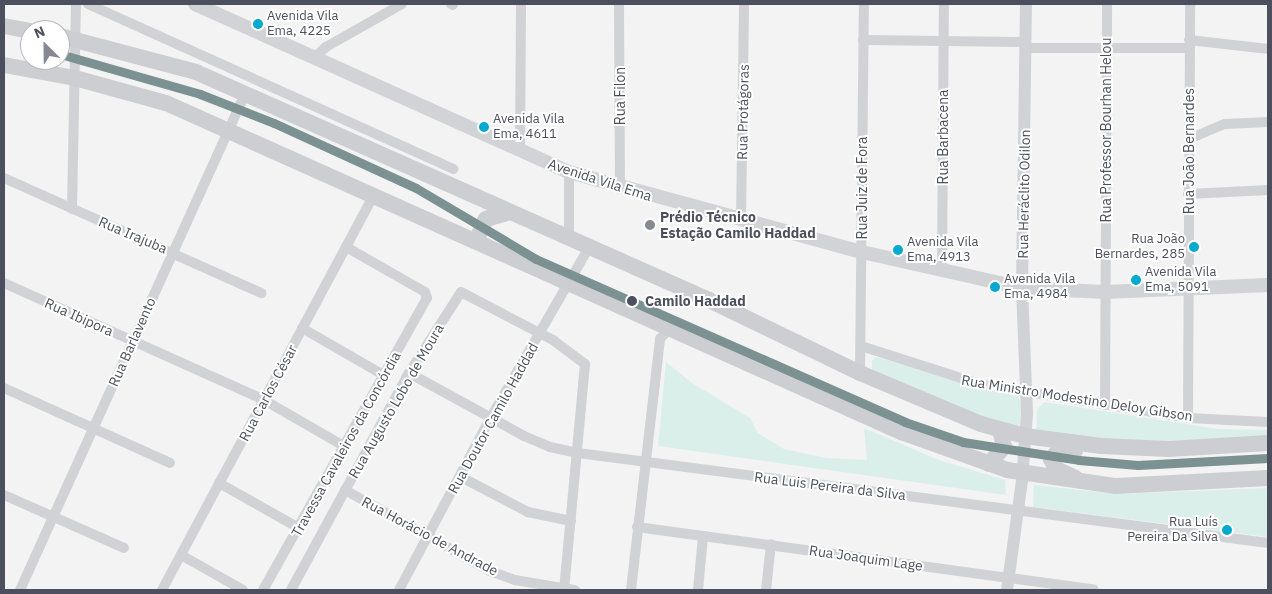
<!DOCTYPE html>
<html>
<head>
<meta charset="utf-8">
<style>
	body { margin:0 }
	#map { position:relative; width:1272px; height:594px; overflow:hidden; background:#f3f3f3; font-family:"IBM Plex Sans",sans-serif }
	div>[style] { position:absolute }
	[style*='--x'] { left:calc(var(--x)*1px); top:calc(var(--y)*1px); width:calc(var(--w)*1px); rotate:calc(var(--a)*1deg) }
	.green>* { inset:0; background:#dbefea }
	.minor>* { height:10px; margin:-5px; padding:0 5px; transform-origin:5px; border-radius:5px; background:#d1d2d5 }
	.tertiary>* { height:12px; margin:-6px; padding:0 6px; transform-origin:6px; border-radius:6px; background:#d1d2d5 }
	.secondary>* { height:14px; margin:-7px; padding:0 7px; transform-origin:7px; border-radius:7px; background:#d2d3d6 }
	.primary>* { height:16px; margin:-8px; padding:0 8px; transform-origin:8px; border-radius:8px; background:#cdced1 }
	.metro-1>* { height:9px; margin:-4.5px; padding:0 4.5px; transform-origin:4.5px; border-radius:4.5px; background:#7b9192 }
	.dots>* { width:14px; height:14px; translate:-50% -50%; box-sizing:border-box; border:2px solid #fff; border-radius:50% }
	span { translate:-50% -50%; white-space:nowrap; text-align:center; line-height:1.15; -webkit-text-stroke:4px #fff; paint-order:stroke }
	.bus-label { font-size:13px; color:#4c4f5d }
	.left { translate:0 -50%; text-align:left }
	.right { translate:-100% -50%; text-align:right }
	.street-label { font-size:14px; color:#4c4f5d }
	.poi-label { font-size:14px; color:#4c4f5d; font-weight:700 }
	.stop-label { font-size:14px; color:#4c4f5d; font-weight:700 }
	.frame { position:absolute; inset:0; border:5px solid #4c4f5d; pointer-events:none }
	.north { position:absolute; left:20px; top:20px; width:50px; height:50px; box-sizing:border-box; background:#fff; border:1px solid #b7b9be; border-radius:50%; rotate:337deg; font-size:14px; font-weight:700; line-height:20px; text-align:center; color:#4c4f5d }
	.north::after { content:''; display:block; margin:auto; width:18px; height:22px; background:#868892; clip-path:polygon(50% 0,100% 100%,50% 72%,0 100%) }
</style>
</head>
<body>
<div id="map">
	<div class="green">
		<i style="clip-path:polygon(876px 357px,1018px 397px,1022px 403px,1019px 430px,872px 375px,872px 361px)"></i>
		<i style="clip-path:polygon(666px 362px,692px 383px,750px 418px,758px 433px,784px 449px,827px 458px,867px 460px,864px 428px,939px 460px,1005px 480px,1006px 495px,658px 446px)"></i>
		<i style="clip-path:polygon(1045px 402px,1218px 429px,1268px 430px,1268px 440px,1117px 441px,1036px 431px,1037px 409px)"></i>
		<i style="clip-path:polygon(1034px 485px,1117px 494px,1268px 488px,1268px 537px,1033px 507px)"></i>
	</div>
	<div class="minor">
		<i style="--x:88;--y:4;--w:401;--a:24.3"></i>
		<i style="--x:451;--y:4;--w:2;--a:27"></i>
		<i style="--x:619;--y:4;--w:185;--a:89.7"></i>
		<i style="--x:863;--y:40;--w:163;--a:0.7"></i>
		<i style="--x:1189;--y:40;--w:80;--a:6.5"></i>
		<i style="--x:1027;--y:48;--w:162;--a:0"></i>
		<i style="--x:314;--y:58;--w:16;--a:-43"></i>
		<i style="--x:326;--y:47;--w:87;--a:-29.5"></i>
		<i style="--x:1189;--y:139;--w:39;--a:-23"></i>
		<i style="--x:1225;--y:124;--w:43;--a:-2.7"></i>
		<i style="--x:520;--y:151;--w:147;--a:-89.6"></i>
		<i style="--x:569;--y:172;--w:67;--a:90"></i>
		<i style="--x:4;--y:178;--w:282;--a:24.1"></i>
		<i style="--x:1188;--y:194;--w:80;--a:-2.9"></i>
		<i style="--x:72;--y:209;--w:205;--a:-88.9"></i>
		<i style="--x:741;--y:220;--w:216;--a:-89.2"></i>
		<i style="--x:942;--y:269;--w:265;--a:-89.6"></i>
		<i style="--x:4;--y:283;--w:285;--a:24.2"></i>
		<i style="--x:264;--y:400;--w:90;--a:30"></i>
		<i style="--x:302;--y:328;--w:96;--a:30"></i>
		<i style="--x:861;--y:346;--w:128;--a:17.7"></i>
		<i style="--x:983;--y:385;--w:208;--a:9.1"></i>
		<i style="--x:1188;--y:418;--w:80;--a:2.9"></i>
		<i style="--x:409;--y:373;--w:131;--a:28.7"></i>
		<i style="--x:524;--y:436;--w:28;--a:23"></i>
		<i style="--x:550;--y:447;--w:29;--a:12"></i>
		<i style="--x:578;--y:453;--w:696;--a:7.43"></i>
		<i style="--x:860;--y:373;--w:369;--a:-89.4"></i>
		<i style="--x:4;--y:388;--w:182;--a:24.3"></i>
		<i style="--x:1105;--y:405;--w:401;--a:-89.7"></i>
		<i style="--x:1188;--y:418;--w:414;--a:-89.7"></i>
		<i style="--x:461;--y:477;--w:76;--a:27.6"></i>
		<i style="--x:528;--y:512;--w:44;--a:11.8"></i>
		<i style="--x:219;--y:483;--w:92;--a:29.4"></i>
		<i style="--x:345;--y:490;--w:166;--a:29.2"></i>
		<i style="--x:490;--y:571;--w:27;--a:20"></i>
		<i style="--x:515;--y:580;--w:61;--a:9.5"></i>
		<i style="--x:4;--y:495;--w:131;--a:23.8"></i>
		<i style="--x:637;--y:527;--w:461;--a:7.8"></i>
		<i style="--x:181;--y:555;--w:71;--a:29.4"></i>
		<i style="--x:20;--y:590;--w:545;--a:-65.6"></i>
		<i style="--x:162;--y:590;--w:448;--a:-61.8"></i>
		<i style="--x:263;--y:590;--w:335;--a:-60.7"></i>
		<i style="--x:427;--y:298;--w:6;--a:-108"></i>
		<i style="--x:425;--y:292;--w:91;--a:-150.3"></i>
		<i style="--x:291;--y:590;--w:247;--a:-61.5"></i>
		<i style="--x:409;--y:373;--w:96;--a:-57.3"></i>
		<i style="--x:461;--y:292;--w:104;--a:27.6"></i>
		<i style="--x:553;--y:340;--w:40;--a:37"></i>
		<i style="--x:585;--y:364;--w:227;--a:95.3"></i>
		<i style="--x:399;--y:590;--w:196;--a:-62"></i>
		<i style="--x:491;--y:417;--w:196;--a:-60"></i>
		<i style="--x:631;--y:590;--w:253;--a:-83.4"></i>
		<i style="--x:660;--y:339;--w:15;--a:-48"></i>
		<i style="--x:698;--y:590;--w:54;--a:-84.7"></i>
		<i style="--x:766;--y:590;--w:46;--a:-83.8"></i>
	</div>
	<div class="tertiary">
		<i style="--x:1007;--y:590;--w:111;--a:-82.2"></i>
		<i style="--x:1022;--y:480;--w:67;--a:-85.7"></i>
		<i style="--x:1027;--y:413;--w:125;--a:-92.3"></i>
		<i style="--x:1022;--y:288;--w:284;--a:-89.2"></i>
	</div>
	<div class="secondary">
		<i style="--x:195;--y:4;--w:410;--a:24.2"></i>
		<i style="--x:569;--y:172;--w:304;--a:15.3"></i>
		<i style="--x:862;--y:252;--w:164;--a:12.7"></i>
		<i style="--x:1022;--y:288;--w:83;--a:2.8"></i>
		<i style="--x:1105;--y:292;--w:163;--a:-2.5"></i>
	</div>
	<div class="primary">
		<i style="--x:4;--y:26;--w:26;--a:11"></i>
		<i style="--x:60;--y:36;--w:141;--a:14.8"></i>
		<i style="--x:196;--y:72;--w:561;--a:23.96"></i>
		<i style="--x:709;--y:300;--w:168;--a:25.8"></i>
		<i style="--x:860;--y:373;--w:131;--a:22.9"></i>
		<i style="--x:981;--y:424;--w:46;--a:15.3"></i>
		<i style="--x:1025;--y:436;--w:77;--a:7.5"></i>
		<i style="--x:1101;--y:446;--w:68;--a:2.5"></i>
		<i style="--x:1169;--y:449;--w:99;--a:-3.5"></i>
		<i style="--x:4;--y:65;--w:72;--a:10.4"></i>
		<i style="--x:75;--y:78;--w:94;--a:15.4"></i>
		<i style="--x:166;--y:103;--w:805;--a:24.11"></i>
		<i style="--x:901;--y:432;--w:113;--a:19.7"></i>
		<i style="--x:1007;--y:470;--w:110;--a:8.4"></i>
		<i style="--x:1116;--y:486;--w:152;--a:-3"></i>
		<i style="--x:476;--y:241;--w:24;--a:-66"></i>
		<i style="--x:486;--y:219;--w:25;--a:-16"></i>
		<i style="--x:1075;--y:451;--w:16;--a:-176"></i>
		<i style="--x:1059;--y:450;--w:12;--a:132"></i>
		<i style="--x:1051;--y:459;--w:11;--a:63"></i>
		<i style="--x:1056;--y:469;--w:21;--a:25"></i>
		<i style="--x:989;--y:464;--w:23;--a:-49"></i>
		<i style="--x:1004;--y:447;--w:18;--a:-103"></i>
	</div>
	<div class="metro-1">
		<i style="--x:60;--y:54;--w:146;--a:15.9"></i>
		<i style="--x:200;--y:94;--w:79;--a:21.4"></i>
		<i style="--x:274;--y:123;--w:156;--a:24.6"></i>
		<i style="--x:416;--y:188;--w:139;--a:30.6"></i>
		<i style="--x:536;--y:259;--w:403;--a:23.8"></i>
		<i style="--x:905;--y:422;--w:61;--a:19"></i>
		<i style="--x:963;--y:442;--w:117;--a:8.8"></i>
		<i style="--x:1079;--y:460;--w:59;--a:4.8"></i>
		<i style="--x:1138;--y:465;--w:130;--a:-3.1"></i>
	</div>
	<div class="dots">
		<i style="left:258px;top:24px;background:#00a9ce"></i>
		<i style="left:484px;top:127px;background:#00a9ce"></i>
		<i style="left:650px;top:225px;background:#868892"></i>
		<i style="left:1194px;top:247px;background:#00a9ce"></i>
		<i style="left:898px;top:250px;background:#00a9ce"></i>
		<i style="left:1136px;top:280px;background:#00a9ce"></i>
		<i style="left:995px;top:287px;background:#00a9ce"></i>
		<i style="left:632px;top:301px;background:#4c4f5d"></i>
		<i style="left:1227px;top:530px;background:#00a9ce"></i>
	</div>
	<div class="bus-label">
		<span class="left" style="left:267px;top:24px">Avenida Vila<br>Ema, 4225</span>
		<span class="left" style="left:493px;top:127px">Avenida Vila<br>Ema, 4611</span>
		<span class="right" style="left:1185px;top:247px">Rua João<br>Bernardes, 285</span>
		<span class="left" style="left:907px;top:250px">Avenida Vila<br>Ema, 4913</span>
		<span class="left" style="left:1145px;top:280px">Avenida Vila<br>Ema, 5091</span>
		<span class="left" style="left:1004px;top:287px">Avenida Vila<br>Ema, 4984</span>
		<span class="right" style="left:1218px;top:530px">Rua Luís<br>Pereira Da Silva</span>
	</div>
	<div class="street-label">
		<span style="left:620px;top:96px;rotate:-90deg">Rua Filon</span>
		<span style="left:743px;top:112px;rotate:-89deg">Rua Protágoras</span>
		<span style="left:1106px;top:130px;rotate:-90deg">Rua Professor Bourhan Helou</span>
		<span style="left:943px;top:137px;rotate:-90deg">Rua Barbacena</span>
		<span style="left:1189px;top:151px;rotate:-90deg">Rua João Bernardes</span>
		<span style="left:600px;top:180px;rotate:18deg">Avenida Vila Ema</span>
		<span style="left:862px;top:188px;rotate:-90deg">Rua Juiz de Fora</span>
		<span style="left:1024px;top:194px;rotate:-89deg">Rua Heráclito Odilon</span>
		<span style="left:133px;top:235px;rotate:23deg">Rua Irajuba</span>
		<span style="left:79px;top:317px;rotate:24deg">Rua Ibipora</span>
		<span style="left:132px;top:342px;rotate:-66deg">Rua Barlavento</span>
		<span style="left:268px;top:393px;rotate:-62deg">Rua Carlos César</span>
		<span style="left:1077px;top:398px;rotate:9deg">Rua Ministro Modestino Deloy Gibson</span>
		<span style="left:396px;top:401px;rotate:-60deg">Rua Augusto Lobo de Moura</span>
		<span style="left:493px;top:418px;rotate:-61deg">Rua Doutor Camilo Haddad</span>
		<span style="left:346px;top:444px;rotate:-61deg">Travessa Cavaleiros da Concórdia</span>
		<span style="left:830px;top:486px;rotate:7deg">Rua Luis Pereira da Silva</span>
		<span style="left:430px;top:536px;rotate:28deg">Rua Horácio de Andrade</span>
		<span style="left:866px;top:558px;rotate:8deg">Rua Joaquim Lage</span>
	</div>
	<div class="poi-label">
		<span class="left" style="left:660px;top:225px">Prédio Técnico<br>Estação Camilo Haddad</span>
	</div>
	<div class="stop-label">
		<span class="left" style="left:645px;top:301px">Camilo Haddad</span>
	</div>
	<div class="frame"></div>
	<div class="north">N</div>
</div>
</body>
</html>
